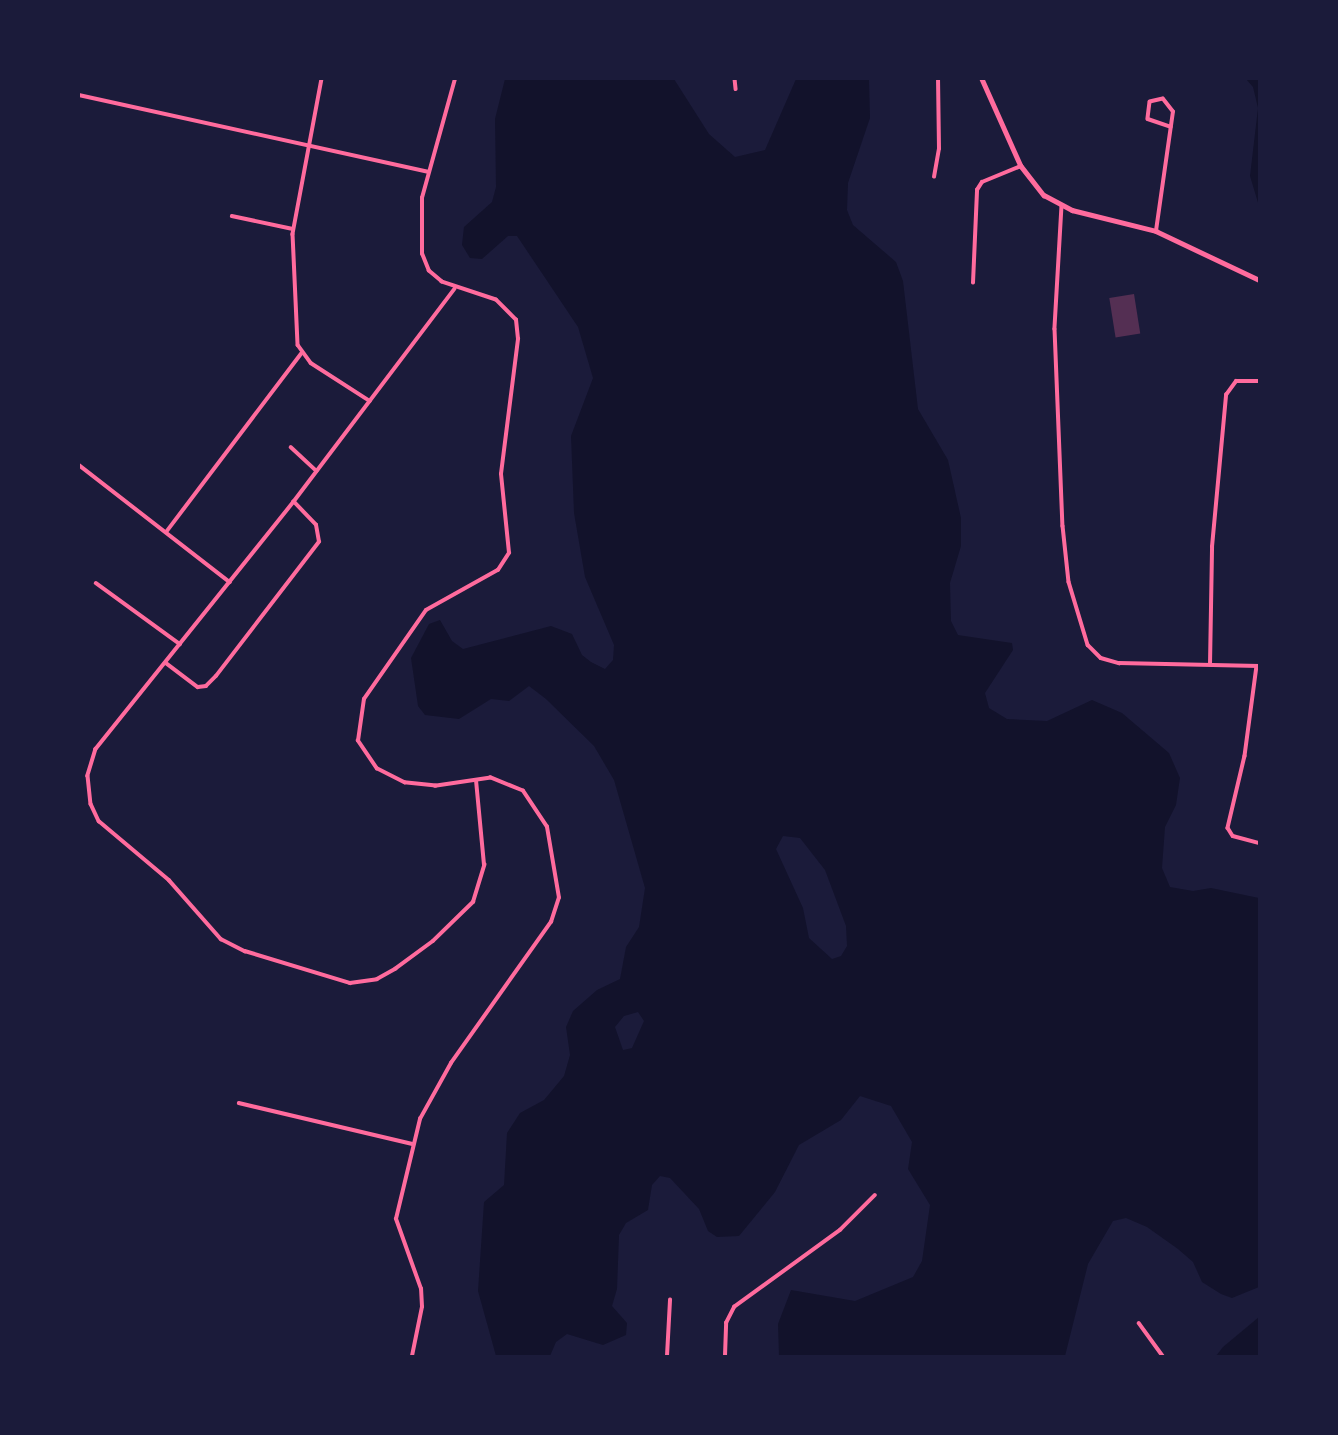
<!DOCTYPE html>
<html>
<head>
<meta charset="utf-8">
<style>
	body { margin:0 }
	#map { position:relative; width:1338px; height:1435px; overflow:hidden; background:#1b1b3a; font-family:"Times New Roman",serif }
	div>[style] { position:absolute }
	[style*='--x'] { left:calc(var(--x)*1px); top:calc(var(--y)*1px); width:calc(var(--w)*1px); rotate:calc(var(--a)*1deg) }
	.water>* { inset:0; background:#12122b }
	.building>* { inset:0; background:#542f53; transform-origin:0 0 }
	.minor>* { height:3.5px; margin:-1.75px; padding:0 1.75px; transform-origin:1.75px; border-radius:1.75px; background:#ff6b9d }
	.tertiary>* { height:4.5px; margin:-2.25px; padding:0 2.25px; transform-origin:2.25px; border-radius:2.25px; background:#ff6b9d }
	span { translate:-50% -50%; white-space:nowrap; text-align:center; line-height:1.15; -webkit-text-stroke:5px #1b1b3a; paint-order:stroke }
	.frame { position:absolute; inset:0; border:80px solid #1b1b3a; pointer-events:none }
</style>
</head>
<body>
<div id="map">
	<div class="water">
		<i style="clip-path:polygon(evenodd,505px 79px,674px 79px,709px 134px,735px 157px,765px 150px,796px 79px,869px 79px,870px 118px,848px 183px,847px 210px,853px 225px,896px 262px,903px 281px,918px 409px,948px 460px,961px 518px,961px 546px,950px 583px,951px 621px,958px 635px,1012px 643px,1013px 650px,985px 693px,989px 708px,1007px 719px,1047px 721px,1092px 700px,1122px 713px,1169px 753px,1180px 778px,1176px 805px,1165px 827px,1162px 868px,1170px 887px,1193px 891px,1211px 888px,1259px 898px,1259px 1287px,1232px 1298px,1221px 1294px,1202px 1282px,1193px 1262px,1178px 1249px,1147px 1227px,1126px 1218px,1113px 1221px,1088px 1264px,1065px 1356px,779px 1356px,778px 1324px,791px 1290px,855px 1301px,913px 1277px,922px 1261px,930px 1205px,908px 1169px,912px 1142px,891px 1106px,860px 1096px,841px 1120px,799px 1145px,775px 1192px,739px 1236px,717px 1237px,708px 1231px,699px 1209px,670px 1178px,660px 1176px,652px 1185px,648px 1210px,626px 1223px,619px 1235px,617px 1289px,612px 1306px,627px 1323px,626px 1335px,603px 1345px,567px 1334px,556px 1342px,550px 1356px,496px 1356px,478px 1291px,484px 1202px,504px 1185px,507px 1133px,520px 1113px,544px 1100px,564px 1076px,570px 1055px,566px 1027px,573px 1011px,597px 990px,620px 979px,626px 947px,639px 927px,645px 888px,614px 780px,594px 746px,546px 699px,529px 686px,509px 701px,491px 699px,459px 719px,425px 715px,418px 706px,411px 658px,429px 624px,440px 620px,452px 641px,463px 649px,551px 626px,572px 634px,582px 655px,591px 662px,605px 669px,613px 660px,614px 645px,585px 577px,574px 513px,571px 436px,593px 378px,578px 327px,517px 236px,508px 236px,482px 259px,470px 258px,462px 245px,464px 227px,492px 202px,496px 187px,495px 119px,505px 79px,783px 836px,800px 838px,825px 870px,846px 926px,847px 946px,841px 956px,832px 959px,809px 938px,803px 908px,776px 849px,783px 836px,505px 79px,638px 1012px,644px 1021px,632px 1048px,623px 1050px,615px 1027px,624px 1016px,638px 1012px)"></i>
		<i style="clip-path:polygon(1246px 79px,1259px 79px,1259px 206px,1250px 176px,1258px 108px,1253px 87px)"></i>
		<i style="clip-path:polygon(1259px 1317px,1259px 1356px,1216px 1356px,1223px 1347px)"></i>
	</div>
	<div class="building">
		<i style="left:1134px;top:294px;width:40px;height:25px;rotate:81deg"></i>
	</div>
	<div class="minor">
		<i style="--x:322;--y:79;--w:158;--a:100.6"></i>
		<i style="--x:293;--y:234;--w:111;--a:87.4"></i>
		<i style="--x:298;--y:345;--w:22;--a:54"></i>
		<i style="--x:311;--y:363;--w:70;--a:32.8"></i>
		<i style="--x:735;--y:79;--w:10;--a:84"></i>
		<i style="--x:79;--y:95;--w:357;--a:12.4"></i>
		<i style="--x:934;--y:177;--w:28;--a:-80"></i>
		<i style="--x:939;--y:149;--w:70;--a:-90.8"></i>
		<i style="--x:1062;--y:206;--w:123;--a:93.3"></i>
		<i style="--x:1055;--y:329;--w:197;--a:87.7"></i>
		<i style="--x:1063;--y:526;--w:56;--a:83.9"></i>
		<i style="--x:1069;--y:582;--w:66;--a:73.2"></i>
		<i style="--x:1088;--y:645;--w:18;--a:45"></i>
		<i style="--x:1101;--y:658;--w:19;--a:16"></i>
		<i style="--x:1119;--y:663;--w:140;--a:1.2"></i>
		<i style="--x:232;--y:216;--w:62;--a:12"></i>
		<i style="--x:1156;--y:231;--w:120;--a:-81.9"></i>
		<i style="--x:1173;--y:112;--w:16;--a:-128"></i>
		<i style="--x:1163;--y:99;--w:13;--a:167"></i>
		<i style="--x:1150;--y:102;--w:17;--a:97"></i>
		<i style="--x:1148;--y:119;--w:24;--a:19"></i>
		<i style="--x:973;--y:283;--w:93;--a:-87.5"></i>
		<i style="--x:977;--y:190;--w:9;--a:-58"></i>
		<i style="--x:982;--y:182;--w:42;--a:-22.3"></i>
		<i style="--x:455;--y:289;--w:267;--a:127.1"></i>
		<i style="--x:294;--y:502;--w:317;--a:128.7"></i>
		<i style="--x:96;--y:749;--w:28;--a:107"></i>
		<i style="--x:88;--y:776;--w:28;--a:84"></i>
		<i style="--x:91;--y:804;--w:19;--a:65"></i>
		<i style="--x:99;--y:821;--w:92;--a:40.1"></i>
		<i style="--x:169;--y:880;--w:79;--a:48.6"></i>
		<i style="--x:221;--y:939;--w:27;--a:27"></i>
		<i style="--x:245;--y:951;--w:110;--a:16.9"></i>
		<i style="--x:350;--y:983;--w:27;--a:-8"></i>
		<i style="--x:377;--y:979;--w:21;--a:-29"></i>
		<i style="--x:395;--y:969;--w:47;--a:-36.4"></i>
		<i style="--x:433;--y:941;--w:56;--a:-44.3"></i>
		<i style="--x:473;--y:902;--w:39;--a:-73"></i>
		<i style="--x:484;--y:865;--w:84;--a:-95.4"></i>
		<i style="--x:291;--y:447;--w:35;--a:43"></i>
		<i style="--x:79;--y:465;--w:191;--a:37.8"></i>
		<i style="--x:167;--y:531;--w:222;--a:-52.9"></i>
		<i style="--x:96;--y:583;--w:104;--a:36"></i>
		<i style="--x:166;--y:663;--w:40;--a:37"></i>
		<i style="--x:198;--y:687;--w:8;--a:-7"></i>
		<i style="--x:206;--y:686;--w:14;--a:-45"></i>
		<i style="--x:216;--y:676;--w:169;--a:-52.5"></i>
		<i style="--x:319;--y:542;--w:17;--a:-100"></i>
		<i style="--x:316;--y:525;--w:32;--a:-134"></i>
		<i style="--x:1210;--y:665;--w:118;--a:-89"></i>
		<i style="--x:1212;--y:547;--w:153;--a:-84.7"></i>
		<i style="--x:1226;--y:395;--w:17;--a:-54"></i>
		<i style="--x:1236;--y:381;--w:23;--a:0"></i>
		<i style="--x:1257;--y:666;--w:91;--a:97.6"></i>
		<i style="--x:1245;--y:756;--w:74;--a:103.3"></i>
		<i style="--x:1228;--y:828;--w:9;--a:58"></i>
		<i style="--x:1233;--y:836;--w:27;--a:15"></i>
		<i style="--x:239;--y:1103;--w:178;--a:13.3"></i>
		<i style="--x:1139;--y:1323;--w:41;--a:54"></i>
		<i style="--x:412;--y:1356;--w:50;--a:-78.5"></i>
		<i style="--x:422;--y:1307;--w:18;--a:-93"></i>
		<i style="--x:421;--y:1289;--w:74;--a:-109.7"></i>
		<i style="--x:396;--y:1219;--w:103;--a:-76.5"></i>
		<i style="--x:420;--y:1119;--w:64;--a:-61"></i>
		<i style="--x:451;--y:1063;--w:173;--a:-54.7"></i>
		<i style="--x:551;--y:922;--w:25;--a:-72"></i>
		<i style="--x:559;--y:898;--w:72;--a:-99.6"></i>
		<i style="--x:547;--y:827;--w:43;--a:-123.7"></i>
		<i style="--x:523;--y:791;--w:35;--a:-158"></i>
		<i style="--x:491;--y:778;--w:56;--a:171.7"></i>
		<i style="--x:436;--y:786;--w:31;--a:-174"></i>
		<i style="--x:405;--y:783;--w:31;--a:-153"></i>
		<i style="--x:377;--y:769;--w:34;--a:-124"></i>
		<i style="--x:358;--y:741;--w:42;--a:-81.9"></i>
		<i style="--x:364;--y:699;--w:108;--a:-55.1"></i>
		<i style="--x:426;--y:610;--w:82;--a:-29.1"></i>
		<i style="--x:498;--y:570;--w:20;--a:-57"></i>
		<i style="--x:509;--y:553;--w:79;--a:-95.8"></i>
		<i style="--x:501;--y:474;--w:136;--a:-82.8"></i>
		<i style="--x:518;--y:339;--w:19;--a:-96"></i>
		<i style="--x:516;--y:320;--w:28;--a:-135"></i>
		<i style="--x:496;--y:300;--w:57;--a:-161.6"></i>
		<i style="--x:442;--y:282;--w:17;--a:-140"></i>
		<i style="--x:429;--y:271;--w:18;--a:-112"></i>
		<i style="--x:422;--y:254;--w:56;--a:-90"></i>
		<i style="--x:422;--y:198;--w:123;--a:-74.5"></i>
		<i style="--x:667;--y:1356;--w:56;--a:-86.9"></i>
		<i style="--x:725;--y:1356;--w:33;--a:-88"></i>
		<i style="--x:726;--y:1323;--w:18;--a:-63"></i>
		<i style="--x:734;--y:1307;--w:131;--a:-36"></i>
		<i style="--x:840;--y:1230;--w:49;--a:-45"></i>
	</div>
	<div class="tertiary">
		<i style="--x:982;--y:79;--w:95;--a:65.9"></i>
		<i style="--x:1021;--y:166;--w:37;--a:52"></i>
		<i style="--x:1044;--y:195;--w:32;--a:28"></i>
		<i style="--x:1072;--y:210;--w:87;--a:14"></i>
		<i style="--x:1156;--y:231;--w:114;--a:25.4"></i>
	</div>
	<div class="frame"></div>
</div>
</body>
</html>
